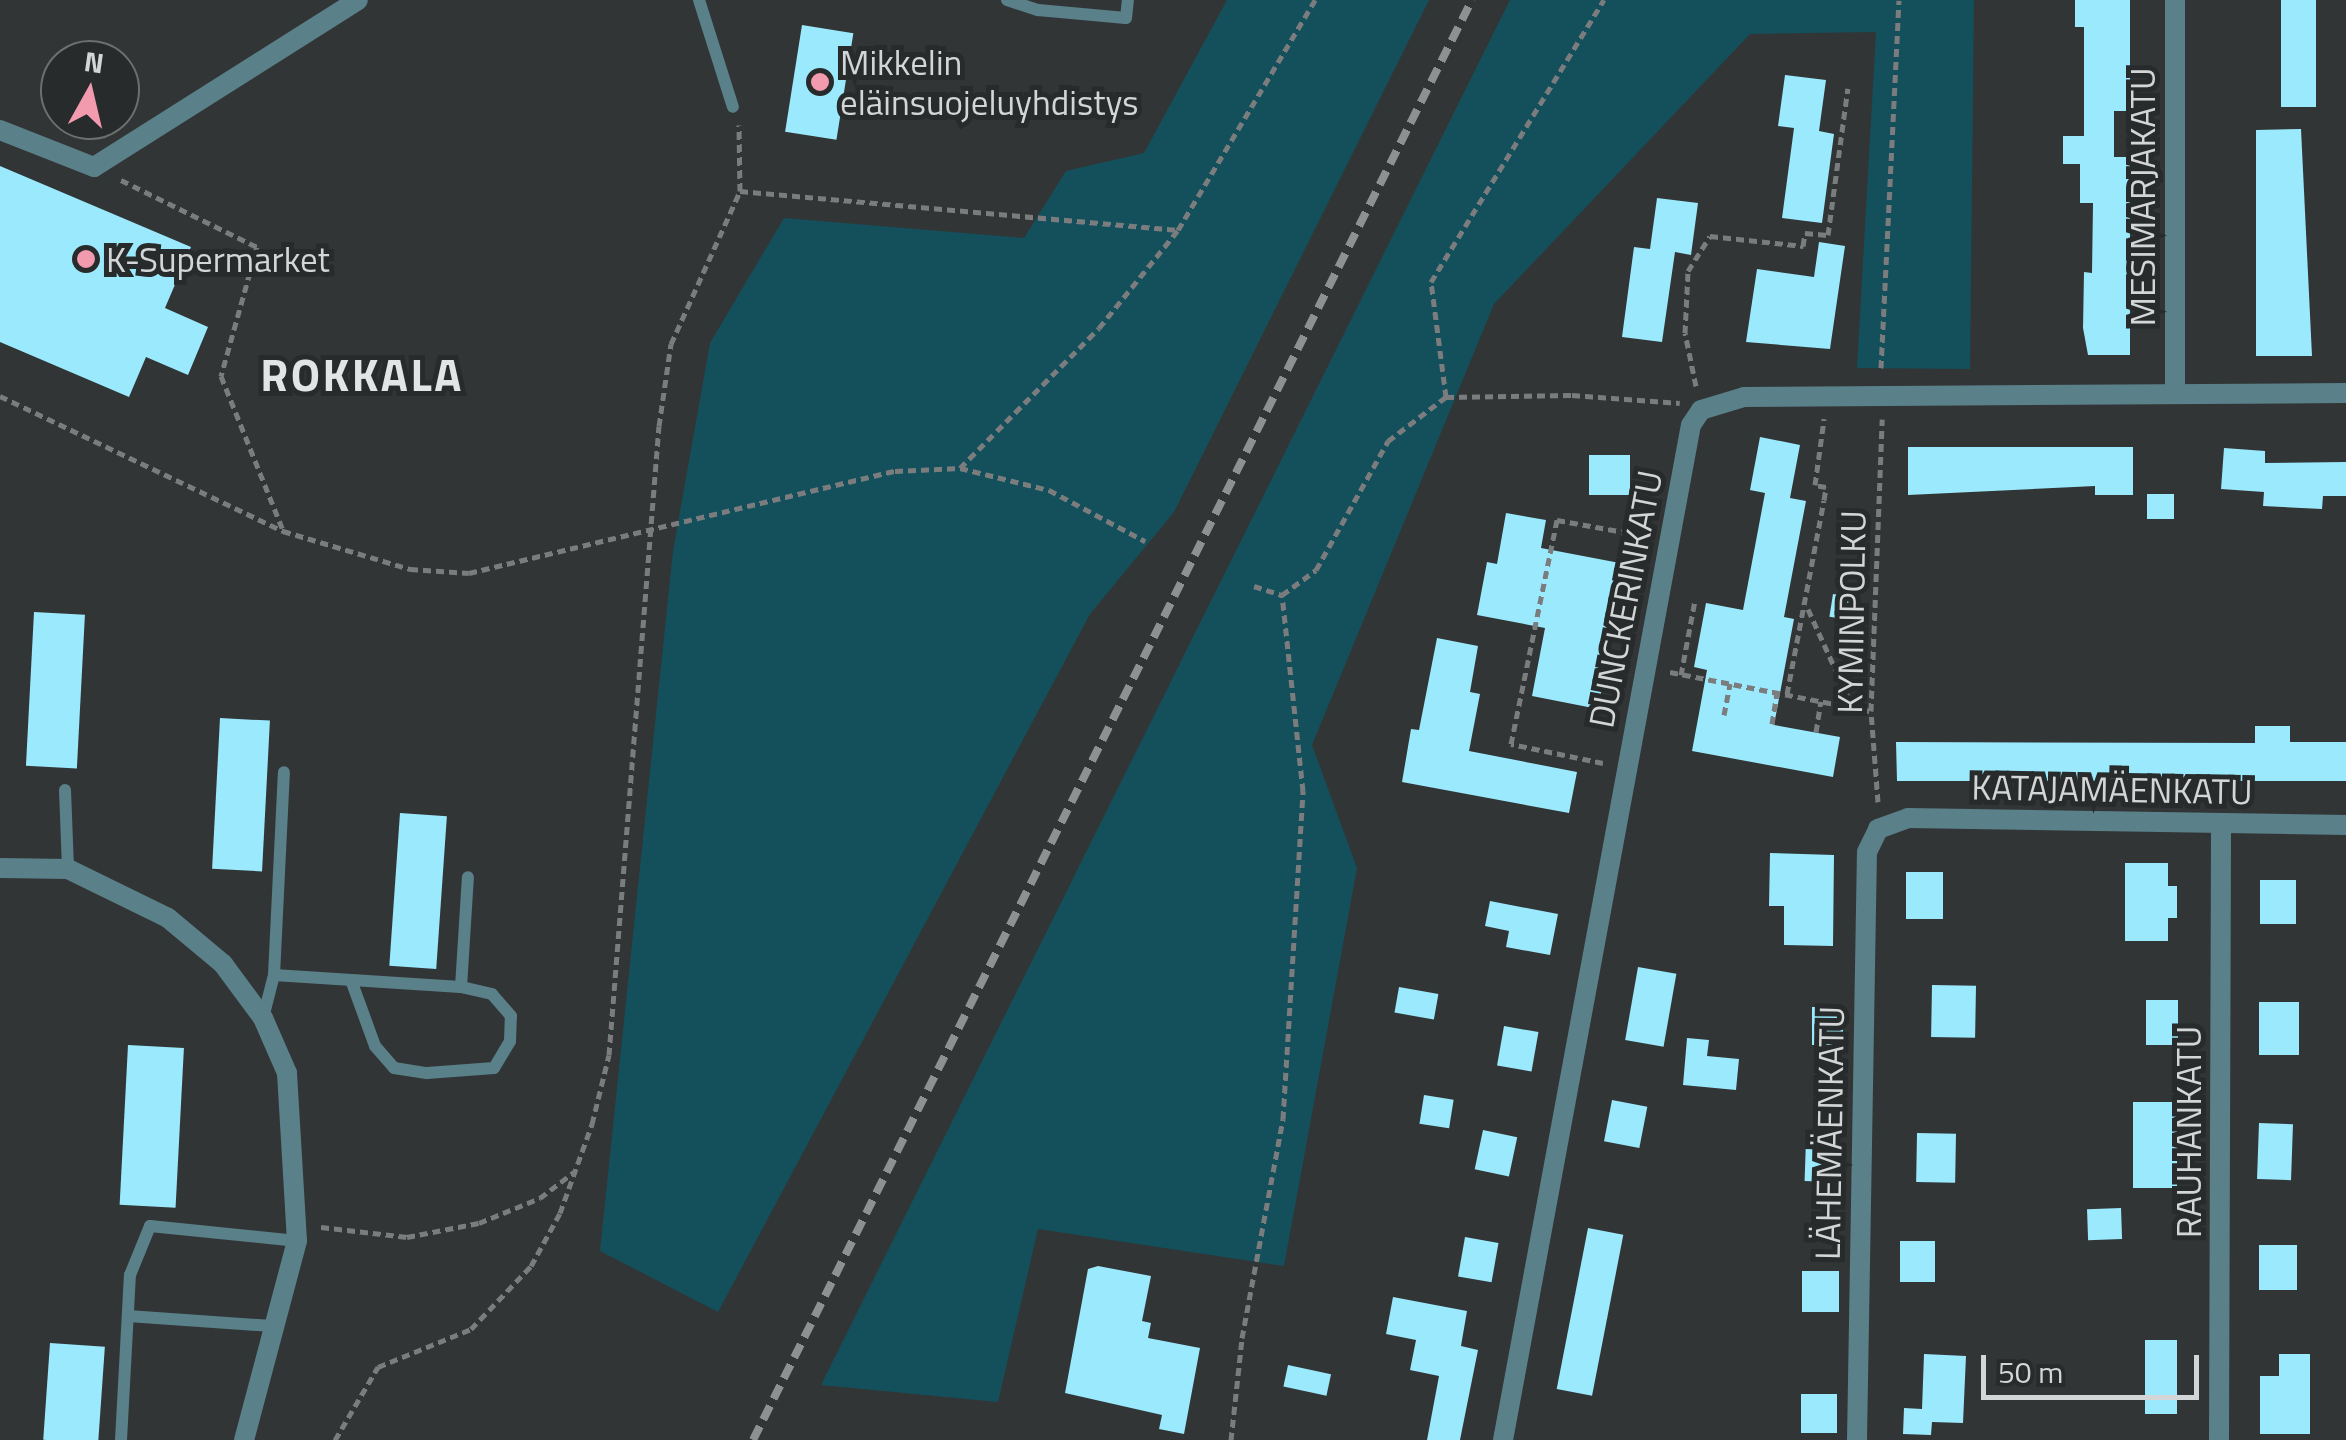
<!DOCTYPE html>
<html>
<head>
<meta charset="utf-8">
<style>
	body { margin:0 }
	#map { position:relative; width:2346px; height:1440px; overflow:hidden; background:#323535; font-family:"Titillium Web",sans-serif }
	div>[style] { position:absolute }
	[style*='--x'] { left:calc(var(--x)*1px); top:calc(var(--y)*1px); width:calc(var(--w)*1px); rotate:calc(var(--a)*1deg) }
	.green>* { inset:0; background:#14505c }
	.building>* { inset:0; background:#9be9fd; transform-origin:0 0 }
	.path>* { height:5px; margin-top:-2.5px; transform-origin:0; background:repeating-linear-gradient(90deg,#7a7c7d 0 8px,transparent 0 13px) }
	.lane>* { height:12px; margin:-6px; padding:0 6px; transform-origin:6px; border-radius:6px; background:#5a808a }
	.street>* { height:20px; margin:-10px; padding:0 10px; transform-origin:10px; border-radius:10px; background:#5a808a }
	.rail>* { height:8px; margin-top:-4px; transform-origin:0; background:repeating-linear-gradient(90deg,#8e9091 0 15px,transparent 0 23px) }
	.dots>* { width:28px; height:28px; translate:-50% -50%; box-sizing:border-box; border:5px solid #282b2b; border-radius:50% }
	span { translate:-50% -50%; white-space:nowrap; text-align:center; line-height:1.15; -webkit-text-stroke:10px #282b2b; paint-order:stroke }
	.poi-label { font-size:35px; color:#d3d5d6 }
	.left { translate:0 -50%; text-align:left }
	.street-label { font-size:35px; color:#d3d5d6 }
	.district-label { font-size:45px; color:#e1e5e6; font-weight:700; letter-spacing:2.5px }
	.north { position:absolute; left:40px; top:40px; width:100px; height:100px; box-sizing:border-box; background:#282b2b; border:2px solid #6c6f6f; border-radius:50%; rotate:8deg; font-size:28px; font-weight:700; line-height:40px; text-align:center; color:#d3d5d6 }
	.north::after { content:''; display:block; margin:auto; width:35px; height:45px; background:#f29aae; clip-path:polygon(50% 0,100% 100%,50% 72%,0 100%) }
	.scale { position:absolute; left:1981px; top:1355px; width:218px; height:45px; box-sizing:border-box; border:5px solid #d3d5d6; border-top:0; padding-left:12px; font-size:30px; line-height:35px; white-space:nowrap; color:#d3d5d6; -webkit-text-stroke:8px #282b2b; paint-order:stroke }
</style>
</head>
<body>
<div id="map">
	<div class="green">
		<i style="clip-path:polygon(1227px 0,1429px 0,1174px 512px,1090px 614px,718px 1312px,600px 1251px,673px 551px,710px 343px,784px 218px,1024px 238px,1066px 171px,1144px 153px)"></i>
		<i style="clip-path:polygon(1510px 0,1974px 0,1970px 369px,1857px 368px,1876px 32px,1750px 34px,1494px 304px,1312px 745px,1357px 868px,1284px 1266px,1038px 1229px,998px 1402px,821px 1385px)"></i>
	</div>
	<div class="building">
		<i style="clip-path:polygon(2075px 0,2130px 0,2130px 111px,2114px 111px,2114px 157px,2130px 157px,2130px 355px,2088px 355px,2083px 328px,2084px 272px,2092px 273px,2093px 203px,2080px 203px,2080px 164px,2063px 164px,2063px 136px,2084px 136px,2084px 27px,2075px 27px)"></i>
		<i style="left:2281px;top:0;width:35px;height:107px"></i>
		<i style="left:802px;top:25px;width:52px;height:108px;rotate:9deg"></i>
		<i style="clip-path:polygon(1785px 75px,1826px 80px,1819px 131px,1834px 134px,1822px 223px,1782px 218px,1794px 128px,1778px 126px)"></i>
		<i style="clip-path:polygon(2301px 129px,2312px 356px,2256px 356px,2256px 130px)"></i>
		<i style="clip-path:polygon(0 166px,191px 247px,165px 308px,208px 327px,188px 375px,146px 357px,129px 397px,0 342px)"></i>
		<i style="clip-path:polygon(1657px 198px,1698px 203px,1691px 255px,1675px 252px,1662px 342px,1622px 337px,1634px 247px,1650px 249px)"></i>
		<i style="clip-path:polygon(1819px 242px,1845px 246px,1830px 349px,1746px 342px,1757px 269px,1814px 277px)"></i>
		<i style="clip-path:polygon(1760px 437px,1800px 445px,1790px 498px,1806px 501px,1784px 617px,1794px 619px,1774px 725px,1840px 737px,1833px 777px,1692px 751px,1707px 670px,1694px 667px,1706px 603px,1743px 610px,1765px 493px,1750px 490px)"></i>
		<i style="clip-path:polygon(1908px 447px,2133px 447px,2133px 495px,2095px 495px,2095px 486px,1908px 495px)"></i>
		<i style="clip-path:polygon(2224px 448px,2265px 451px,2265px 463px,2346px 462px,2346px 496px,2323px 496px,2322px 509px,2263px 506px,2264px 492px,2221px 489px)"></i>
		<i style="left:1589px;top:455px;width:41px;height:40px"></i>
		<i style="left:2174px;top:494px;width:25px;height:27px;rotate:90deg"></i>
		<i style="clip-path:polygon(1506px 513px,1546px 520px,1541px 548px,1625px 564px,1598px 709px,1532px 696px,1545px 628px,1477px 615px,1487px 562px,1497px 564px)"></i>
		<i style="left:1833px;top:594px;width:26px;height:23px;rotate:9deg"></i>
		<i style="left:34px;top:612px;width:51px;height:154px;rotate:3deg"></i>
		<i style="clip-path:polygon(1437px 638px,1478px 646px,1470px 692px,1480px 694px,1469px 751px,1577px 772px,1569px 813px,1402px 782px,1411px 729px,1419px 730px)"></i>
		<i style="left:220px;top:718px;width:50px;height:151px;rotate:3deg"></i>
		<i style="clip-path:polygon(2255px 726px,2290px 726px,2290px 742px,2346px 742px,2346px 781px,1897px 781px,1896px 742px,2255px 743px)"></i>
		<i style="left:400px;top:813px;width:47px;height:153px;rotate:4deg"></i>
		<i style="clip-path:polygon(1770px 853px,1834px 855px,1833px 946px,1784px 945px,1784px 906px,1769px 906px)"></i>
		<i style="clip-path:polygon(2125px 863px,2168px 863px,2168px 886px,2177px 886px,2177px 918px,2168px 918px,2168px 941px,2125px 941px)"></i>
		<i style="left:1906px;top:872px;width:37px;height:47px"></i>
		<i style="left:2296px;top:880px;width:44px;height:36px;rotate:90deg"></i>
		<i style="clip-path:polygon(1490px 901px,1558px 914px,1550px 955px,1506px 947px,1509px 931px,1485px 926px)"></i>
		<i style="left:1638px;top:967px;width:39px;height:74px;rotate:10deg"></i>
		<i style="left:1932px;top:985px;width:44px;height:52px;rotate:1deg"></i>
		<i style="left:1399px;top:987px;width:40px;height:26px;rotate:10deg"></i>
		<i style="left:2146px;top:1000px;width:32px;height:45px"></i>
		<i style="left:2259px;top:1002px;width:40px;height:53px"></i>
		<i style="left:1812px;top:1007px;width:31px;height:38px"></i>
		<i style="left:1504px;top:1026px;width:35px;height:40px;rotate:10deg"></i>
		<i style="clip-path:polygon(1687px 1038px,1709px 1040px,1707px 1056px,1739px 1059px,1736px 1090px,1683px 1085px)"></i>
		<i style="left:128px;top:1045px;width:56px;height:160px;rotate:3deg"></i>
		<i style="left:1424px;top:1095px;width:30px;height:29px;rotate:9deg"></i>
		<i style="left:1612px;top:1100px;width:36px;height:42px;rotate:11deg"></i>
		<i style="left:2133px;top:1102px;width:44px;height:86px"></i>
		<i style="left:2259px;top:1123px;width:34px;height:56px;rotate:2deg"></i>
		<i style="left:1483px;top:1130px;width:35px;height:40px;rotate:12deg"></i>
		<i style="left:1917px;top:1133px;width:39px;height:49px;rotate:1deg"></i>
		<i style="left:1806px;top:1140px;width:35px;height:41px;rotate:2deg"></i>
		<i style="left:2121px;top:1208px;width:31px;height:34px;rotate:88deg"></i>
		<i style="left:1588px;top:1228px;width:36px;height:164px;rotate:11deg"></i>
		<i style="left:1465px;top:1237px;width:34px;height:40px;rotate:10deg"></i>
		<i style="left:1900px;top:1241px;width:35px;height:41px"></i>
		<i style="left:2259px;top:1245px;width:38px;height:45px"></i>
		<i style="clip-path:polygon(1098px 1266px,1151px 1276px,1142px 1321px,1151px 1323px,1148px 1338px,1200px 1348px,1184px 1434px,1159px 1429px,1162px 1415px,1065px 1393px,1088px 1269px)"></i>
		<i style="left:1802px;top:1271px;width:37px;height:41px"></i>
		<i style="clip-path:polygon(1393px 1297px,1467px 1311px,1461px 1346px,1478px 1350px,1460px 1440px,1427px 1440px,1439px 1376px,1410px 1370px,1416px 1340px,1386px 1334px)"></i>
		<i style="left:2145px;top:1340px;width:32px;height:74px"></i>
		<i style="left:50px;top:1343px;width:55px;height:97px;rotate:4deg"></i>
		<i style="clip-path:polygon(1924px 1354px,1966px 1356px,1963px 1423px,1932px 1422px,1931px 1435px,1903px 1434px,1904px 1408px,1922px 1409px)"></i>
		<i style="clip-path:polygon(2279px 1354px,2310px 1354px,2310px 1434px,2260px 1434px,2260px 1376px,2279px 1376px)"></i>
		<i style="left:1288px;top:1365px;width:44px;height:22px;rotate:12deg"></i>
		<i style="left:1801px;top:1394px;width:36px;height:39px"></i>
	</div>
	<div class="path">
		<i style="--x:121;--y:180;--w:152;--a:26.2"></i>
		<i style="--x:257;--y:247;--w:134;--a:105.6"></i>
		<i style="--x:221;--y:376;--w:164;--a:68.1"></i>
		<i style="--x:740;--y:191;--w:440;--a:5.1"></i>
		<i style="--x:1881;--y:368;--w:368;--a:-87.2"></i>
		<i style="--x:1696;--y:386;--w:54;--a:-101.7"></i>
		<i style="--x:1685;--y:333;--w:62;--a:-87.2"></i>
		<i style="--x:1688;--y:271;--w:41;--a:-57.8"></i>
		<i style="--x:1710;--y:236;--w:94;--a:6.1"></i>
		<i style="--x:1803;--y:246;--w:13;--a:-81"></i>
		<i style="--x:1805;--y:233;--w:23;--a:5"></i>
		<i style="--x:1828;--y:235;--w:148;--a:-82.3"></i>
		<i style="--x:0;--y:396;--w:314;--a:25.5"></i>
		<i style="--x:283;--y:531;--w:133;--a:16.7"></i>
		<i style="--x:410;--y:569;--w:59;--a:3.9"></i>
		<i style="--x:469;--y:573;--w:438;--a:-13.5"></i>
		<i style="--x:895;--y:471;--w:65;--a:-2.6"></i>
		<i style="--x:960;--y:468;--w:92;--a:13.9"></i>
		<i style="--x:1049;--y:490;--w:109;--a:28"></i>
		<i style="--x:1446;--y:397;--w:116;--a:-97.4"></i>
		<i style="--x:1431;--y:282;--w:331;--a:-58.5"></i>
		<i style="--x:960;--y:468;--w:197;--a:-45.2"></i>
		<i style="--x:1099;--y:328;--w:126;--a:-51.1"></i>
		<i style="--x:1178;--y:230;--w:268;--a:-59.2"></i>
		<i style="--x:1254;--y:586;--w:29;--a:18"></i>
		<i style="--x:1282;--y:595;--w:42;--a:-36.3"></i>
		<i style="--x:1316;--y:570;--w:148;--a:-60.8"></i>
		<i style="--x:1388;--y:441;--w:73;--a:-37.2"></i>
		<i style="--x:1446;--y:397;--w:126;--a:-0.9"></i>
		<i style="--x:1572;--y:395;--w:108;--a:4.2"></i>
		<i style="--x:1808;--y:609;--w:107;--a:65.6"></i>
		<i style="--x:1670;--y:672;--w:204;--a:11"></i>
		<i style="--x:1681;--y:675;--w:76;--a:-79.4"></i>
		<i style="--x:1787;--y:694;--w:197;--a:-79.2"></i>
		<i style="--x:1824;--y:500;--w:13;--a:-81"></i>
		<i style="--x:1826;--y:487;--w:11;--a:-170"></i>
		<i style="--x:1815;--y:485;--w:67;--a:-82.2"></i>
		<i style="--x:1724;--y:715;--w:32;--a:-79"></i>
		<i style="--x:1772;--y:724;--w:31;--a:-81"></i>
		<i style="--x:1816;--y:732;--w:31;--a:-81"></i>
		<i style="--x:1603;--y:763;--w:94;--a:-168.3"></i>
		<i style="--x:1511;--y:744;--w:229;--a:-78.4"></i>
		<i style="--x:1557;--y:520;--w:91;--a:10.1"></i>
		<i style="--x:1878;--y:802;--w:91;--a:-94.4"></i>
		<i style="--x:1871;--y:711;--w:292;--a:-87.8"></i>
		<i style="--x:321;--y:1227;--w:87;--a:6.6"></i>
		<i style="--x:407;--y:1237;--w:73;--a:-11"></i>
		<i style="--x:479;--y:1223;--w:66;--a:-22.3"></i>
		<i style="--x:540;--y:1198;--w:43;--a:-37.4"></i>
		<i style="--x:335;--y:1440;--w:85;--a:-59.5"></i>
		<i style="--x:378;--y:1367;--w:100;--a:-22.2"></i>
		<i style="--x:471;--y:1329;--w:87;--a:-46.4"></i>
		<i style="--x:531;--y:1266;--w:60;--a:-61.3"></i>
		<i style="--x:560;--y:1213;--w:95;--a:-70.2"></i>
		<i style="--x:592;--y:1124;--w:71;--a:-76.2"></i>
		<i style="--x:609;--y:1055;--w:631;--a:-85.46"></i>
		<i style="--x:659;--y:426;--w:83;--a:-81.7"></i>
		<i style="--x:671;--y:344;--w:168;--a:-65.7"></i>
		<i style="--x:740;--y:191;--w:66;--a:-90.9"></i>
		<i style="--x:1231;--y:1440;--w:103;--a:-83.8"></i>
		<i style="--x:1242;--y:1338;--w:223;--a:-79.4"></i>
		<i style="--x:1283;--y:1119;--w:329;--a:-86.5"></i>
		<i style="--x:1303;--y:791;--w:197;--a:-96.1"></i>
	</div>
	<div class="lane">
		<i style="--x:699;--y:0;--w:112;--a:72.4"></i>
		<i style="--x:1007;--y:0;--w:33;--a:18"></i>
		<i style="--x:1038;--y:10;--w:88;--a:5.2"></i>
		<i style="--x:1126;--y:18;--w:18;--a:-84"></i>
		<i style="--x:65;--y:790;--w:79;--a:87.8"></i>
		<i style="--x:274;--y:975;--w:187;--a:3.7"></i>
		<i style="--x:461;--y:987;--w:110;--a:-86.4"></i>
		<i style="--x:351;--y:980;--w:70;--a:70"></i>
		<i style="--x:375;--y:1046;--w:29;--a:49"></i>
		<i style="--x:394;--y:1068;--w:33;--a:9"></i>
		<i style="--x:427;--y:1073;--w:67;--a:-4.3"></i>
		<i style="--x:494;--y:1068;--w:31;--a:-59"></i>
		<i style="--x:510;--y:1041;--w:25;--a:-88"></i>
		<i style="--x:511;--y:1016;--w:29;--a:-131"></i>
		<i style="--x:492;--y:994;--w:32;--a:-167"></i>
		<i style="--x:263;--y:1018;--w:44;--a:-75.7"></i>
		<i style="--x:274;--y:975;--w:203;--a:-87.2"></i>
		<i style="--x:128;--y:1316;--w:144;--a:4"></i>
		<i style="--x:121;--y:1440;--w:165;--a:-86.9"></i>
		<i style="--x:130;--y:1275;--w:53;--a:-67.8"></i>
		<i style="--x:150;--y:1226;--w:148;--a:5.8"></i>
	</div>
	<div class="street">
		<i style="--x:2175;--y:0;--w:394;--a:90"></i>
		<i style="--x:0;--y:130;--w:101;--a:21.5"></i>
		<i style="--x:94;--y:167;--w:312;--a:-32.3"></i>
		<i style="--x:0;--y:868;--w:68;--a:0.8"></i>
		<i style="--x:68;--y:869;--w:111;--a:26.1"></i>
		<i style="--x:168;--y:918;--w:72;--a:39.9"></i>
		<i style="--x:223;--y:964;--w:67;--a:53.5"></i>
		<i style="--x:263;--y:1018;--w:60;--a:66.4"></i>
		<i style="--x:287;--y:1073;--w:168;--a:86.6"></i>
		<i style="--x:297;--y:1241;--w:206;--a:104.9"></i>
		<i style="--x:1503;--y:1440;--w:1032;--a:-79.51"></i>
		<i style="--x:1691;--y:425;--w:18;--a:-56"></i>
		<i style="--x:1701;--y:410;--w:45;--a:-16.8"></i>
		<i style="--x:1744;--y:397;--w:602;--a:-0.38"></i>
		<i style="--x:1857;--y:1440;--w:588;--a:-89.03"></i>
		<i style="--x:1867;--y:852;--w:25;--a:-64"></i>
		<i style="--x:1878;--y:829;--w:32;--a:-20"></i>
		<i style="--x:1908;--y:818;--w:438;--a:0.9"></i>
		<i style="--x:2219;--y:1440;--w:616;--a:-89.81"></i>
	</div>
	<div class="rail">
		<i style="--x:753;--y:1440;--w:1610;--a:-63.47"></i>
	</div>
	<div class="dots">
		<i style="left:820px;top:82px;background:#f29aae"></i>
		<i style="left:86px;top:259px;background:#f29aae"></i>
	</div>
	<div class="poi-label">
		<span class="left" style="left:840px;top:82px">Mikkelin<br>eläinsuojeluyhdistys</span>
		<span class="left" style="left:106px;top:259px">K-Supermarket</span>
	</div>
	<div class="street-label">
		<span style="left:2142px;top:197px;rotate:-90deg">MESIMARJAKATU</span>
		<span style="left:1625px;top:599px;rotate:-79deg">DUNCKERINKATU</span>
		<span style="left:1851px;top:612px;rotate:-89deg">KYMINPOLKU</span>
		<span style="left:2112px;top:789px;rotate:1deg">KATAJAMÄENKATU</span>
		<span style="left:2188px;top:1132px;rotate:-90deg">RAUHANKATU</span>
		<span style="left:1829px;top:1133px;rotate:-89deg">LÄHEMÄENKATU</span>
	</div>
	<div class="district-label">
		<span style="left:362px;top:375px">ROKKALA</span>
	</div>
	<div class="north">N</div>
	<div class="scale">50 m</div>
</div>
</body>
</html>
